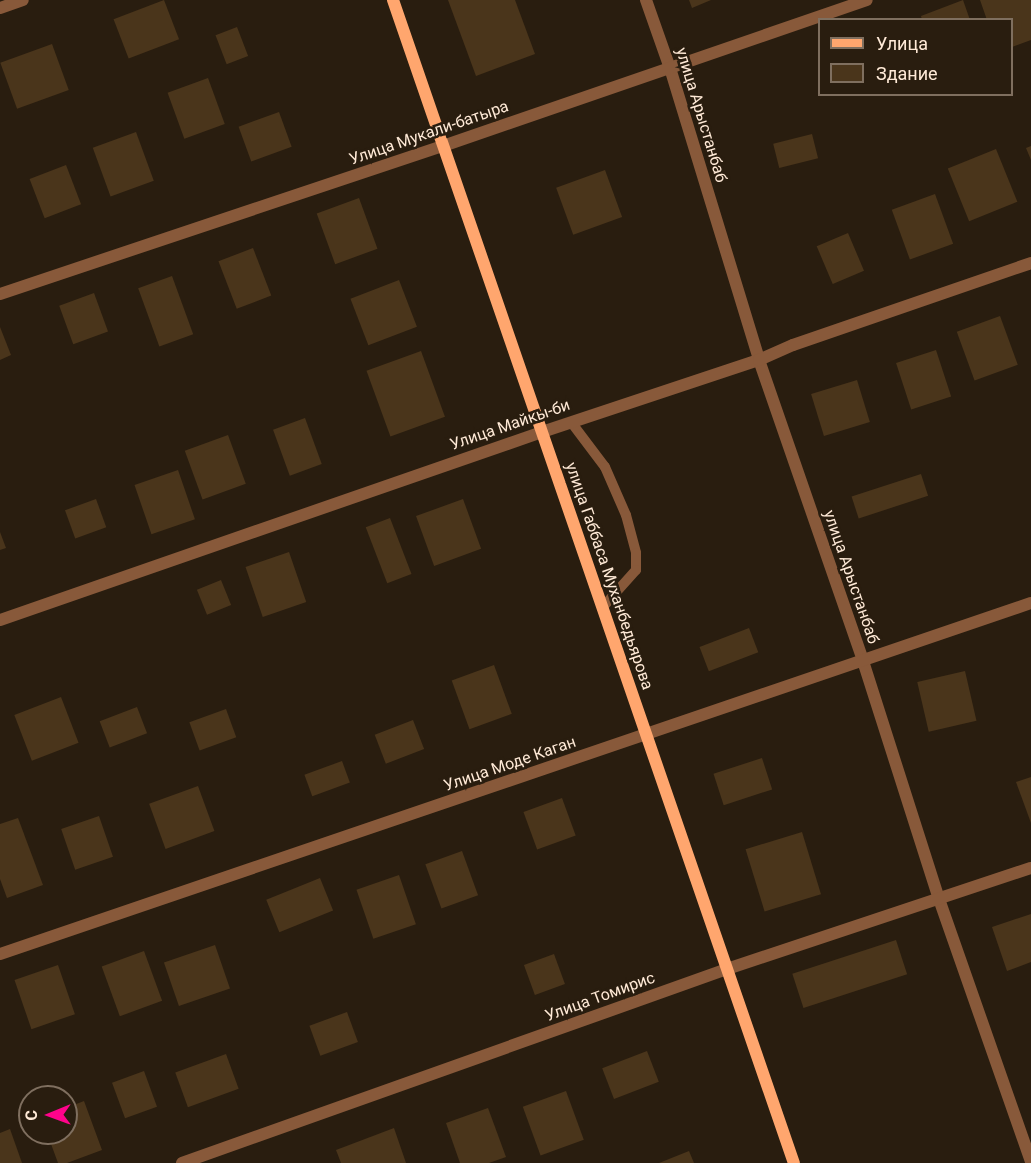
<!DOCTYPE html>
<html>
<head>
<meta charset="utf-8">
<style>
	body { margin:0 }
	#map { position:relative; width:1031px; height:1163px; overflow:hidden; background:#291d0f; font-family:Roboto,sans-serif }
	div>[style] { position:absolute }
	[style*='--x'] { left:calc(var(--x)*1px); top:calc(var(--y)*1px); width:calc(var(--w)*1px); rotate:calc(var(--a)*1deg) }
	.building>* { inset:0; background:#4a351b; transform-origin:0 0 }
	.lane>* { height:10px; margin:-5px; padding:0 5px; transform-origin:5px; border-radius:5px; background:#88593a }
	.street>* { height:12px; margin:-6px; padding:0 6px; transform-origin:6px; border-radius:6px; background:#88593a }
	.secondary>* { height:12px; margin:-6px; padding:0 6px; transform-origin:6px; border-radius:6px; background:#ffa66e }
	span { translate:-50% -50%; white-space:nowrap; text-align:center; line-height:1.15; -webkit-text-stroke:5px #291d0f; paint-order:stroke }
	.street-label { font-size:16px; color:#ffead7 }
	.legend { position:absolute; left:818px; top:18px; width:195px; height:78px; box-sizing:border-box; background:#291d0f; border:2px solid #7f6f5f; margin:0; padding:8px 10px; list-style:none; font-size:18px; color:#ffead7 }
	.legend li { display:flex; align-items:center; gap:12px; height:30px }
	.legend b { width:30px; border:2px solid #7f6f5f }
	.north { position:absolute; left:18px; top:1085px; width:60px; height:60px; box-sizing:border-box; background:#291d0f; border:2px solid #7f6f5f; border-radius:50%; rotate:269deg; font-size:16px; font-weight:700; line-height:24px; text-align:center; color:#ffead7 }
	.north::after { content:''; display:block; margin:auto; width:21px; height:27px; background:#ff038b; clip-path:polygon(50% 0,100% 100%,50% 72%,0 100%) }
</style>
</head>
<body>
<div id="map">
	<div class="building">
		<i style="left:164px;top:0;width:42px;height:54px;rotate:69deg"></i>
		<i style="clip-path:polygon(448px 0,515px 0,535px 54px,476px 76px)"></i>
		<i style="clip-path:polygon(689px 0,711px 0,692px 8px)"></i>
		<i style="clip-path:polygon(963px 0,970px 20px,922px 20px,921px 16px)"></i>
		<i style="clip-path:polygon(980px 0,1031px 0,1031px 40px,1012px 47px,1012px 20px,987px 20px)"></i>
		<i style="left:237px;top:27px;width:31px;height:23px;rotate:69deg"></i>
		<i style="left:52px;top:44px;width:49px;height:55px;rotate:70deg"></i>
		<i style="left:208px;top:78px;width:49px;height:43px;rotate:70deg"></i>
		<i style="left:279px;top:112px;width:37px;height:43px;rotate:70deg"></i>
		<i style="left:136px;top:132px;width:52px;height:46px;rotate:70deg"></i>
		<i style="left:812px;top:134px;width:25px;height:40px;rotate:76deg"></i>
		<i style="clip-path:polygon(1031px 146px,1031px 160px,1026px 148px)"></i>
		<i style="left:996px;top:149px;width:57px;height:52px;rotate:68deg"></i>
		<i style="left:66px;top:165px;width:42px;height:39px;rotate:69deg"></i>
		<i style="left:605px;top:170px;width:50px;height:52px;rotate:70deg"></i>
		<i style="left:935px;top:194px;width:53px;height:46px;rotate:70deg"></i>
		<i style="left:359px;top:198px;width:54px;height:45px;rotate:70deg"></i>
		<i style="left:848px;top:233px;width:41px;height:34px;rotate:67deg"></i>
		<i style="left:253px;top:248px;width:51px;height:37px;rotate:69deg"></i>
		<i style="left:172px;top:276px;width:62px;height:36px;rotate:70deg"></i>
		<i style="left:399px;top:280px;width:50px;height:52px;rotate:69deg"></i>
		<i style="left:94px;top:293px;width:41px;height:37px;rotate:70deg"></i>
		<i style="left:1000px;top:316px;width:52px;height:46px;rotate:70deg"></i>
		<i style="clip-path:polygon(0 327px,11px 355px,0 360px)"></i>
		<i style="left:936px;top:350px;width:49px;height:42px;rotate:72deg"></i>
		<i style="left:421px;top:351px;width:70px;height:58px;rotate:70deg"></i>
		<i style="left:857px;top:380px;width:44px;height:48px;rotate:73deg"></i>
		<i style="left:305px;top:418px;width:49px;height:34px;rotate:70deg"></i>
		<i style="left:228px;top:435px;width:52px;height:46px;rotate:70deg"></i>
		<i style="left:178px;top:470px;width:52px;height:46px;rotate:71deg"></i>
		<i style="left:921px;top:474px;width:23px;height:73px;rotate:72deg"></i>
		<i style="left:96px;top:499px;width:30px;height:33px;rotate:70deg"></i>
		<i style="left:463px;top:499px;width:53px;height:50px;rotate:70deg"></i>
		<i style="left:390px;top:518px;width:60px;height:26px;rotate:69deg"></i>
		<i style="clip-path:polygon(0 532px,6px 548px,0 550px)"></i>
		<i style="left:289px;top:552px;width:53px;height:46px;rotate:71deg"></i>
		<i style="left:221px;top:580px;width:27px;height:26px;rotate:68deg"></i>
		<i style="left:749px;top:628px;width:26px;height:53px;rotate:69deg"></i>
		<i style="left:494px;top:665px;width:52px;height:45px;rotate:70deg"></i>
		<i style="left:965px;top:671px;width:51px;height:49px;rotate:77deg"></i>
		<i style="left:61px;top:697px;width:49px;height:50px;rotate:69deg"></i>
		<i style="left:137px;top:707px;width:28px;height:40px;rotate:69deg"></i>
		<i style="left:226px;top:709px;width:30px;height:39px;rotate:70deg"></i>
		<i style="left:413px;top:720px;width:31px;height:41px;rotate:69deg"></i>
		<i style="left:762px;top:758px;width:33px;height:51px;rotate:72deg"></i>
		<i style="left:342px;top:761px;width:23px;height:40px;rotate:70deg"></i>
		<i style="clip-path:polygon(1031px 777px,1031px 823px,1016px 782px)"></i>
		<i style="left:198px;top:786px;width:48px;height:52px;rotate:70deg"></i>
		<i style="left:562px;top:798px;width:40px;height:41px;rotate:70deg"></i>
		<i style="left:99px;top:816px;width:43px;height:40px;rotate:71deg"></i>
		<i style="clip-path:polygon(18px 818px,43px 885px,7px 898px,0 879px,0 824px)"></i>
		<i style="left:802px;top:832px;width:65px;height:59px;rotate:73deg"></i>
		<i style="left:462px;top:851px;width:47px;height:39px;rotate:70deg"></i>
		<i style="left:399px;top:875px;width:52px;height:45px;rotate:71deg"></i>
		<i style="left:320px;top:878px;width:35px;height:58px;rotate:68deg"></i>
		<i style="clip-path:polygon(1031px 914px,1031px 962px,1007px 971px,992px 927px)"></i>
		<i style="left:896px;top:940px;width:36px;height:109px;rotate:72deg"></i>
		<i style="left:215px;top:945px;width:46px;height:54px;rotate:71deg"></i>
		<i style="left:144px;top:951px;width:53px;height:45px;rotate:70deg"></i>
		<i style="left:554px;top:954px;width:32px;height:32px;rotate:70deg"></i>
		<i style="left:58px;top:965px;width:52px;height:46px;rotate:71deg"></i>
		<i style="left:347px;top:1012px;width:32px;height:40px;rotate:70deg"></i>
		<i style="left:647px;top:1051px;width:33px;height:48px;rotate:69deg"></i>
		<i style="left:226px;top:1054px;width:37px;height:54px;rotate:70deg"></i>
		<i style="left:144px;top:1071px;width:38px;height:34px;rotate:70deg"></i>
		<i style="left:566px;top:1091px;width:52px;height:46px;rotate:70deg"></i>
		<i style="clip-path:polygon(84px 1101px,102px 1150px,67px 1163px,58px 1163px,47px 1133px,66px 1133px,66px 1108px)"></i>
		<i style="clip-path:polygon(488px 1108px,506px 1157px,489px 1163px,460px 1163px,446px 1123px)"></i>
		<i style="clip-path:polygon(394px 1128px,406px 1163px,341px 1163px,336px 1150px)"></i>
		<i style="clip-path:polygon(10px 1129px,22px 1163px,0 1163px,0 1133px)"></i>
		<i style="clip-path:polygon(689px 1151px,694px 1163px,659px 1163px)"></i>
	</div>
	<div class="lane">
		<i style="--x:571;--y:422;--w:56;--a:52.9"></i>
		<i style="--x:605;--y:467;--w:52;--a:66.4"></i>
		<i style="--x:626;--y:515;--w:39;--a:75"></i>
		<i style="--x:636;--y:553;--w:17;--a:90"></i>
		<i style="--x:636;--y:570;--w:51;--a:131.8"></i>
	</div>
	<div class="street">
		<i style="--x:646;--y:0;--w:72;--a:70.6"></i>
		<i style="--x:670;--y:68;--w:305;--a:73"></i>
		<i style="--x:759;--y:360;--w:318;--a:70.9"></i>
		<i style="--x:863;--y:661;--w:250;--a:72.3"></i>
		<i style="--x:939;--y:899;--w:279;--a:70.7"></i>
		<i style="--x:0;--y:8;--w:24;--a:-19"></i>
		<i style="--x:0;--y:294;--w:467;--a:-18.5"></i>
		<i style="--x:443;--y:146;--w:448;--a:-19"></i>
		<i style="--x:0;--y:620;--w:574;--a:-19.13"></i>
		<i style="--x:542;--y:432;--w:229;--a:-18.4"></i>
		<i style="--x:759;--y:360;--w:37;--a:-24"></i>
		<i style="--x:793;--y:345;--w:252;--a:-19"></i>
		<i style="--x:0;--y:954;--w:1089;--a:-18.8"></i>
		<i style="--x:182;--y:1163;--w:578;--a:-19.59"></i>
		<i style="--x:727;--y:969;--w:320;--a:-18.4"></i>
	</div>
	<div class="secondary">
		<i style="--x:393;--y:0;--w:1230;--a:70.98"></i>
	</div>
	<div class="street-label">
		<span style="left:701px;top:115px;rotate:73deg">улица Арыстанбаб</span>
		<span style="left:429px;top:133px;rotate:-19deg">Улица Мукали-батыра</span>
		<span style="left:510px;top:425px;rotate:-19deg">Улица Майкы-би</span>
		<span style="left:609px;top:576px;rotate:71deg">улица Габбаса Муханбедьярова</span>
		<span style="left:851px;top:577px;rotate:71deg">улица Арыстанбаб</span>
		<span style="left:510px;top:764px;rotate:-19deg">Улица Моде Каган</span>
		<span style="left:600px;top:997px;rotate:-20deg">Улица Томирис</span>
	</div>
	<ul class="legend">
	<li><b style="height:8px;background:#ffa66e"></b>Улица</li>
	<li><b style="height:16px;background:#4a351b"></b>Здание</li>
	</ul>
	<div class="north">С</div>
</div>
</body>
</html>
